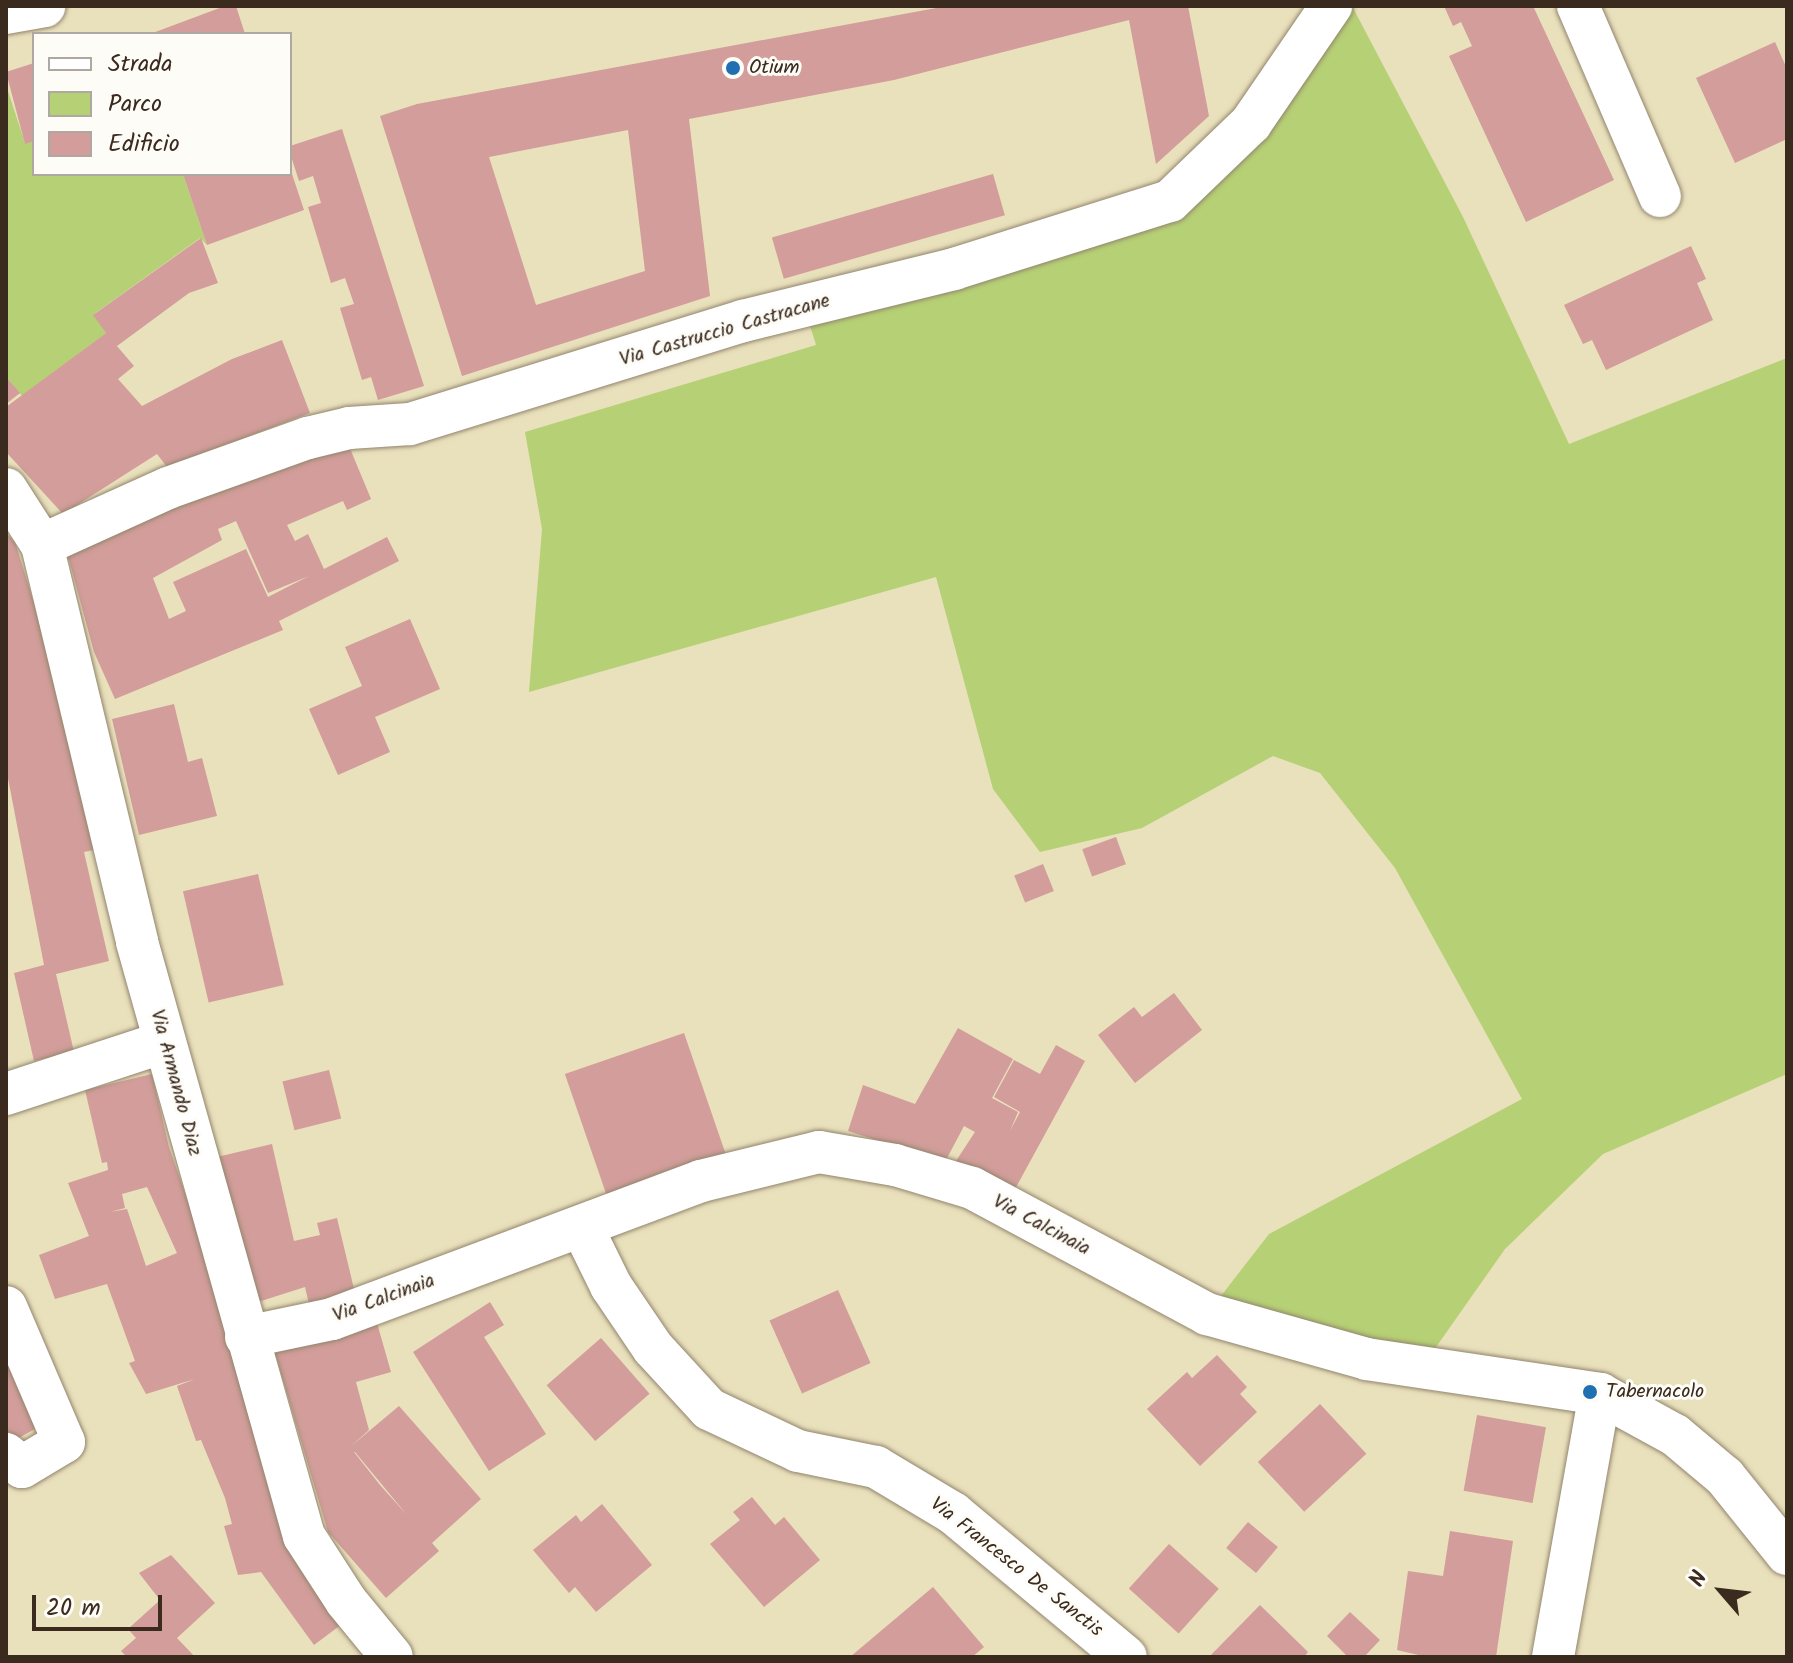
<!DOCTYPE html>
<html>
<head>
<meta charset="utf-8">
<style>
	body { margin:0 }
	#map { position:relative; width:1793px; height:1663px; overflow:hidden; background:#e9e0bc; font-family:Kalam,sans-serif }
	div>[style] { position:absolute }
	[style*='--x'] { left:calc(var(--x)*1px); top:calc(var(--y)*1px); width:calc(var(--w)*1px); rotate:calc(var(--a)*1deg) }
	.green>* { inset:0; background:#b6d075 }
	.building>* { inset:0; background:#d29d9a; transform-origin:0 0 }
	.roads { filter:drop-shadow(0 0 2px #92856d) drop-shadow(0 0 2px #92856d) }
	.minor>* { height:42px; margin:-21px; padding:0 21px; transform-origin:21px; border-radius:21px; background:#fff }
	.dots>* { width:22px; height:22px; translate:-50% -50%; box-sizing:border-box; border:4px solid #fdfcf7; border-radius:50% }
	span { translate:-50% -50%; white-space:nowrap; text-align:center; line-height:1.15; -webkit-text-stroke:6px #fdfcf7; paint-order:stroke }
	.poi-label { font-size:20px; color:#3b2a1e }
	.left { translate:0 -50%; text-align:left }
	.street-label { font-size:20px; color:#3b2a1e }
	.frame { position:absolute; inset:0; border:8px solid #3b2a1e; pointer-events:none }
	.legend { position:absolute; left:32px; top:32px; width:260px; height:144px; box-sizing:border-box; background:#fdfcf7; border:2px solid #afa8a0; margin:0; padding:10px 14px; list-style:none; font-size:24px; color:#3b2a1e }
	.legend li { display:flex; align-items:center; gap:16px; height:40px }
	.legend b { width:40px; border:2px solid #afa8a0 }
	.north { position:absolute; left:1681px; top:1551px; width:80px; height:80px; -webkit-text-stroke:6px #fdfcf7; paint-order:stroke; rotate:298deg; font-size:22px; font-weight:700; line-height:32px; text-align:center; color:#3b2a1e }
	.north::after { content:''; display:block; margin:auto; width:28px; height:36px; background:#3b2a1e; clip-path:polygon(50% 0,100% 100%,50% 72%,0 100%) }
	.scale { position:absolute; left:32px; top:1595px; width:130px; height:36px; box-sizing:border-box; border:4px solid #3b2a1e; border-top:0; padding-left:10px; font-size:24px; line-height:28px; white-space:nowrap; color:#3b2a1e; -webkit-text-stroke:6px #fdfcf7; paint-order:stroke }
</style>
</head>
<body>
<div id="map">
	<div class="green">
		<i style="clip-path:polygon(1331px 6px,1352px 6px,1463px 217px,1569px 444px,1787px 358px,1787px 1074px,1603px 1154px,1505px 1249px,1422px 1367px,1207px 1314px,1269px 1234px,1522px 1099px,1395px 868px,1320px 773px,1273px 756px,1142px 828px,1040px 852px,993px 789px,936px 577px,529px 692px,542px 529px,525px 432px,816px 345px,804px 306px,1170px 201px)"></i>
		<i style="clip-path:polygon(6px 85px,25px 143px,34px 141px,34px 174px,183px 174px,207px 245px,200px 238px,94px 314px,106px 333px,22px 396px,6px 377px)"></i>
	</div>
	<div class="building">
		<i style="clip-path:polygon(225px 6px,236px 6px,245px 34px,150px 34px)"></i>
		<i style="clip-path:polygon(evenodd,947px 6px,1188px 6px,1209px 116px,1156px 164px,1129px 20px,894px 80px,689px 119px,710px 296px,462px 376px,380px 116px,417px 104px,947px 6px,628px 130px,645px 271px,536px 305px,489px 157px,628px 130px)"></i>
		<i style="clip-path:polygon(1444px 6px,1533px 6px,1614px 180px,1526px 222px,1449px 56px,1472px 46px,1461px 22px,1453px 26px)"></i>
		<i style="clip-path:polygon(1775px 42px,1787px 69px,1787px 139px,1735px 163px,1696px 78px)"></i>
		<i style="clip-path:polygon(34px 63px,34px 141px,25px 144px,6px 72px)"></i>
		<i style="clip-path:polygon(342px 129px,424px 386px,378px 400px,371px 377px,362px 380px,340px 308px,354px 304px,345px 278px,331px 283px,308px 207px,321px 203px,313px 176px,299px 181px,290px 153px,290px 146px)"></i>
		<i style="clip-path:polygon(183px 174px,292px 174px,304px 210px,207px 245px)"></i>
		<i style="left:993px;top:174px;width:43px;height:230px;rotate:74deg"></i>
		<i style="clip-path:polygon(201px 238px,218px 283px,189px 293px,117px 346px,134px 366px,118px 379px,142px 406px,232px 359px,282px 340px,310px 413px,167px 467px,157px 454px,63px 514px,6px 452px,6px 407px,106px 333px,93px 315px)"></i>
		<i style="clip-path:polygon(1691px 246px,1706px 279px,1697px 283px,1713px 320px,1606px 370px,1592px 340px,1583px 344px,1564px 305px)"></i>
		<i style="clip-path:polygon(6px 377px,20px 393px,6px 404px)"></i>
		<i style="clip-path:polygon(evenodd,349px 446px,371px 499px,347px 510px,343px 501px,287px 525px,295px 541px,308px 534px,324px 569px,387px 537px,399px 561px,279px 621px,283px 630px,115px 699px,94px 652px,68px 556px,201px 494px,349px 446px,236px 521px,268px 593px,309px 576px,268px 597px,246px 549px,173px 582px,186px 611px,169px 619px,153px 578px,222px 540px,218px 529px,236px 521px)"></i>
		<i style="clip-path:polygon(6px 533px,15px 542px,48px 648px,94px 850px,84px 852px,109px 961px,56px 974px,74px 1052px,34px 1061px,14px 973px,44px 965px,6px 768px)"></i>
		<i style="clip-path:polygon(410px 619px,440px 689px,375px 717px,390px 752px,338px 775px,309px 709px,362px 686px,345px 647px)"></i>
		<i style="clip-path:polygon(174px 704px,188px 762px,202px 758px,217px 816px,139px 835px,112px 719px)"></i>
		<i style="left:1116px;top:837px;width:29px;height:36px;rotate:70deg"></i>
		<i style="left:1043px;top:864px;width:29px;height:31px;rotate:68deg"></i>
		<i style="left:258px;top:874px;width:114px;height:77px;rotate:77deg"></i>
		<i style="clip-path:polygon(1174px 993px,1202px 1030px,1135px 1083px,1098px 1035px,1134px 1007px,1142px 1017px)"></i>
		<i style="clip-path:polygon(958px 1028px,1013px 1059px,992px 1098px,1018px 1112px,1010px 1131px,1020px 1112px,994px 1097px,1014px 1060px,1040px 1074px,1056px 1045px,1085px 1061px,1015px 1189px,954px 1164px,975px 1132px,964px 1126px,945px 1162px,848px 1131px,863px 1085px,915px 1104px)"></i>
		<i style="left:684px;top:1033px;width:128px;height:126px;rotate:71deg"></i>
		<i style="left:329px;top:1070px;width:50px;height:48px;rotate:76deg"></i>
		<i style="clip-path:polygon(evenodd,152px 1074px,169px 1147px,202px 1242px,346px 1621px,314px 1645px,261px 1572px,238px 1575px,224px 1526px,232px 1524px,225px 1498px,201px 1440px,196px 1441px,177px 1386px,195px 1379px,146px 1394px,129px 1363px,135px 1361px,107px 1284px,55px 1299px,39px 1255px,89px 1236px,68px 1183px,108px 1170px,107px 1162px,102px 1163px,85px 1090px,152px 1074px,147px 1187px,177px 1253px,146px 1266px,127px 1209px,110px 1212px,125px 1208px,122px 1194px,147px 1187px)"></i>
		<i style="clip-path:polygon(272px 1144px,294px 1241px,320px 1235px,317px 1223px,337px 1218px,355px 1293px,309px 1304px,305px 1287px,258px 1302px,217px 1157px)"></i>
		<i style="left:838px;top:1290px;width:80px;height:75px;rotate:66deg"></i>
		<i style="clip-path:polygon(490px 1302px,504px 1325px,484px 1337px,546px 1434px,489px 1471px,413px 1352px)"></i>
		<i style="clip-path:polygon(evenodd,377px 1323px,391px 1372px,356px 1382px,369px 1430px,350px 1447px,399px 1406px,481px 1499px,432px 1543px,439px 1551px,386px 1598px,328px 1532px,275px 1353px,377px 1323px,354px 1452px,355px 1452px,407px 1515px,380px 1485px,354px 1452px)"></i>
		<i style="left:601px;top:1338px;width:74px;height:72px;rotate:49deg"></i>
		<i style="clip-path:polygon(6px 1348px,40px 1426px,17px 1439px,6px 1430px)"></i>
		<i style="clip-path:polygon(1217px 1355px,1247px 1387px,1240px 1394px,1257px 1412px,1200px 1466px,1147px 1409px,1187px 1372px,1192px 1378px)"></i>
		<i style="left:1320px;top:1404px;width:68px;height:85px;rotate:47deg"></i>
		<i style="left:1477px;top:1415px;width:70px;height:77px;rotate:10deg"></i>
		<i style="clip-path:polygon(752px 1497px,775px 1525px,784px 1517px,820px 1560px,764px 1607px,710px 1544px,740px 1520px,733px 1512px)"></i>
		<i style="clip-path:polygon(602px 1504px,652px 1565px,596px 1612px,575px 1587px,569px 1593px,533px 1550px,576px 1515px,581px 1522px)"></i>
		<i style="left:1248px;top:1522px;width:39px;height:34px;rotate:40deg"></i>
		<i style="clip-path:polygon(1450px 1531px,1513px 1541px,1496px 1657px,1427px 1657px,1397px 1650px,1408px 1571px,1443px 1576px)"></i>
		<i style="left:1169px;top:1544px;width:67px;height:60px;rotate:42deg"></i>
		<i style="clip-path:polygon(171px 1555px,215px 1603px,177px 1638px,195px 1657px,127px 1657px,121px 1651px,136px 1638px,128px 1629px,160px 1600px,139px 1573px)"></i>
		<i style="clip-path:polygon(933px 1587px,984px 1647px,972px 1657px,850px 1657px)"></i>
		<i style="clip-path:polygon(1260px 1605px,1308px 1652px,1304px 1657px,1209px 1657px)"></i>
		<i style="clip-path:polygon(1350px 1612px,1380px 1640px,1364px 1657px,1348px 1657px,1327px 1636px)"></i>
	</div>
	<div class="roads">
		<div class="minor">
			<i style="--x:1578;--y:6;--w:207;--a:66.7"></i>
			<i style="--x:6;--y:13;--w:39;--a:-10"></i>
			<i style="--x:6;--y:489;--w:67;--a:57.3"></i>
			<i style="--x:42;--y:545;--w:408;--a:76.5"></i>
			<i style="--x:137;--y:942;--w:617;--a:74.3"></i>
			<i style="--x:304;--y:1536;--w:77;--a:57.1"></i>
			<i style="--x:346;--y:1601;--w:72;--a:50.6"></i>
			<i style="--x:42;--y:545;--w:138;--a:-24.3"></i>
			<i style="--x:168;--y:488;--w:149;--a:-19.7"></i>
			<i style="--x:308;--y:438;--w:42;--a:-13.7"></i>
			<i style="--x:349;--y:428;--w:61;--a:-3.8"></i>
			<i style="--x:410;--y:424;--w:349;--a:-17.2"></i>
			<i style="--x:743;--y:321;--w:217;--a:-13.8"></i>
			<i style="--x:954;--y:269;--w:226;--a:-17.5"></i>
			<i style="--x:1170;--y:201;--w:112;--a:-43.9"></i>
			<i style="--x:1251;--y:123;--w:142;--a:-55.6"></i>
			<i style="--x:6;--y:1094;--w:166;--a:-18.2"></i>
			<i style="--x:582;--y:1227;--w:66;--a:63.8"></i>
			<i style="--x:611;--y:1286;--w:75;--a:55.9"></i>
			<i style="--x:653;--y:1348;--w:83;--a:47.4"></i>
			<i style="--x:709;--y:1409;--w:98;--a:25.3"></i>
			<i style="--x:798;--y:1451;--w:80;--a:11.6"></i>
			<i style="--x:876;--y:1467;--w:90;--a:30.9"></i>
			<i style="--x:953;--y:1513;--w:225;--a:39.8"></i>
			<i style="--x:6;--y:1307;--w:147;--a:66.8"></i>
			<i style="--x:64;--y:1442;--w:49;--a:149.2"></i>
			<i style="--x:22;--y:1467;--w:21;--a:-141"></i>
			<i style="--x:246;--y:1337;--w:88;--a:-11.8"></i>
			<i style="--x:332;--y:1319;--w:394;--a:-20.5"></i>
			<i style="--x:701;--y:1181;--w:122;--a:-13.8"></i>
			<i style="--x:819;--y:1152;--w:77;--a:9.7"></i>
			<i style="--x:895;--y:1165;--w:80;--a:16.6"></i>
			<i style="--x:972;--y:1188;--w:267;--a:28.2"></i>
			<i style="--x:1207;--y:1314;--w:166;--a:15.7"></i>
			<i style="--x:1367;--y:1359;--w:236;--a:8.5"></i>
			<i style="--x:1600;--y:1394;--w:85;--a:28.7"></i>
			<i style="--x:1675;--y:1435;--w:65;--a:40"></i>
			<i style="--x:1725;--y:1477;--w:99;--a:51.2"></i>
			<i style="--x:1553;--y:1657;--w:267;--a:-79.9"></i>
		</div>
	</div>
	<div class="dots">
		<i style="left:733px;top:68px;background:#1f6fb2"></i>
		<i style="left:1590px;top:1392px;background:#1f6fb2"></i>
	</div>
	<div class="poi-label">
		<span class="left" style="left:749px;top:68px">Otium</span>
		<span class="left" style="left:1606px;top:1392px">Tabernacolo</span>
	</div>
	<div class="street-label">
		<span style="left:725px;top:331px;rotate:-16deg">Via Castruccio Castracane</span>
		<span style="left:175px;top:1083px;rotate:75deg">Via Armando Diaz</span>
		<span style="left:1041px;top:1226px;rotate:28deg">Via Calcinaia</span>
		<span style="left:384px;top:1299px;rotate:-20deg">Via Calcinaia</span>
		<span style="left:1016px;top:1568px;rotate:38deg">Via Francesco De Sanctis</span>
	</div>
	<div class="frame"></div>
	<ul class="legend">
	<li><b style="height:10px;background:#fff"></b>Strada</li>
	<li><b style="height:22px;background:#b6d075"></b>Parco</li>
	<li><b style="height:22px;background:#d29d9a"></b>Edificio</li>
	</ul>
	<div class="north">N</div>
	<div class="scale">20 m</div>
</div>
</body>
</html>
